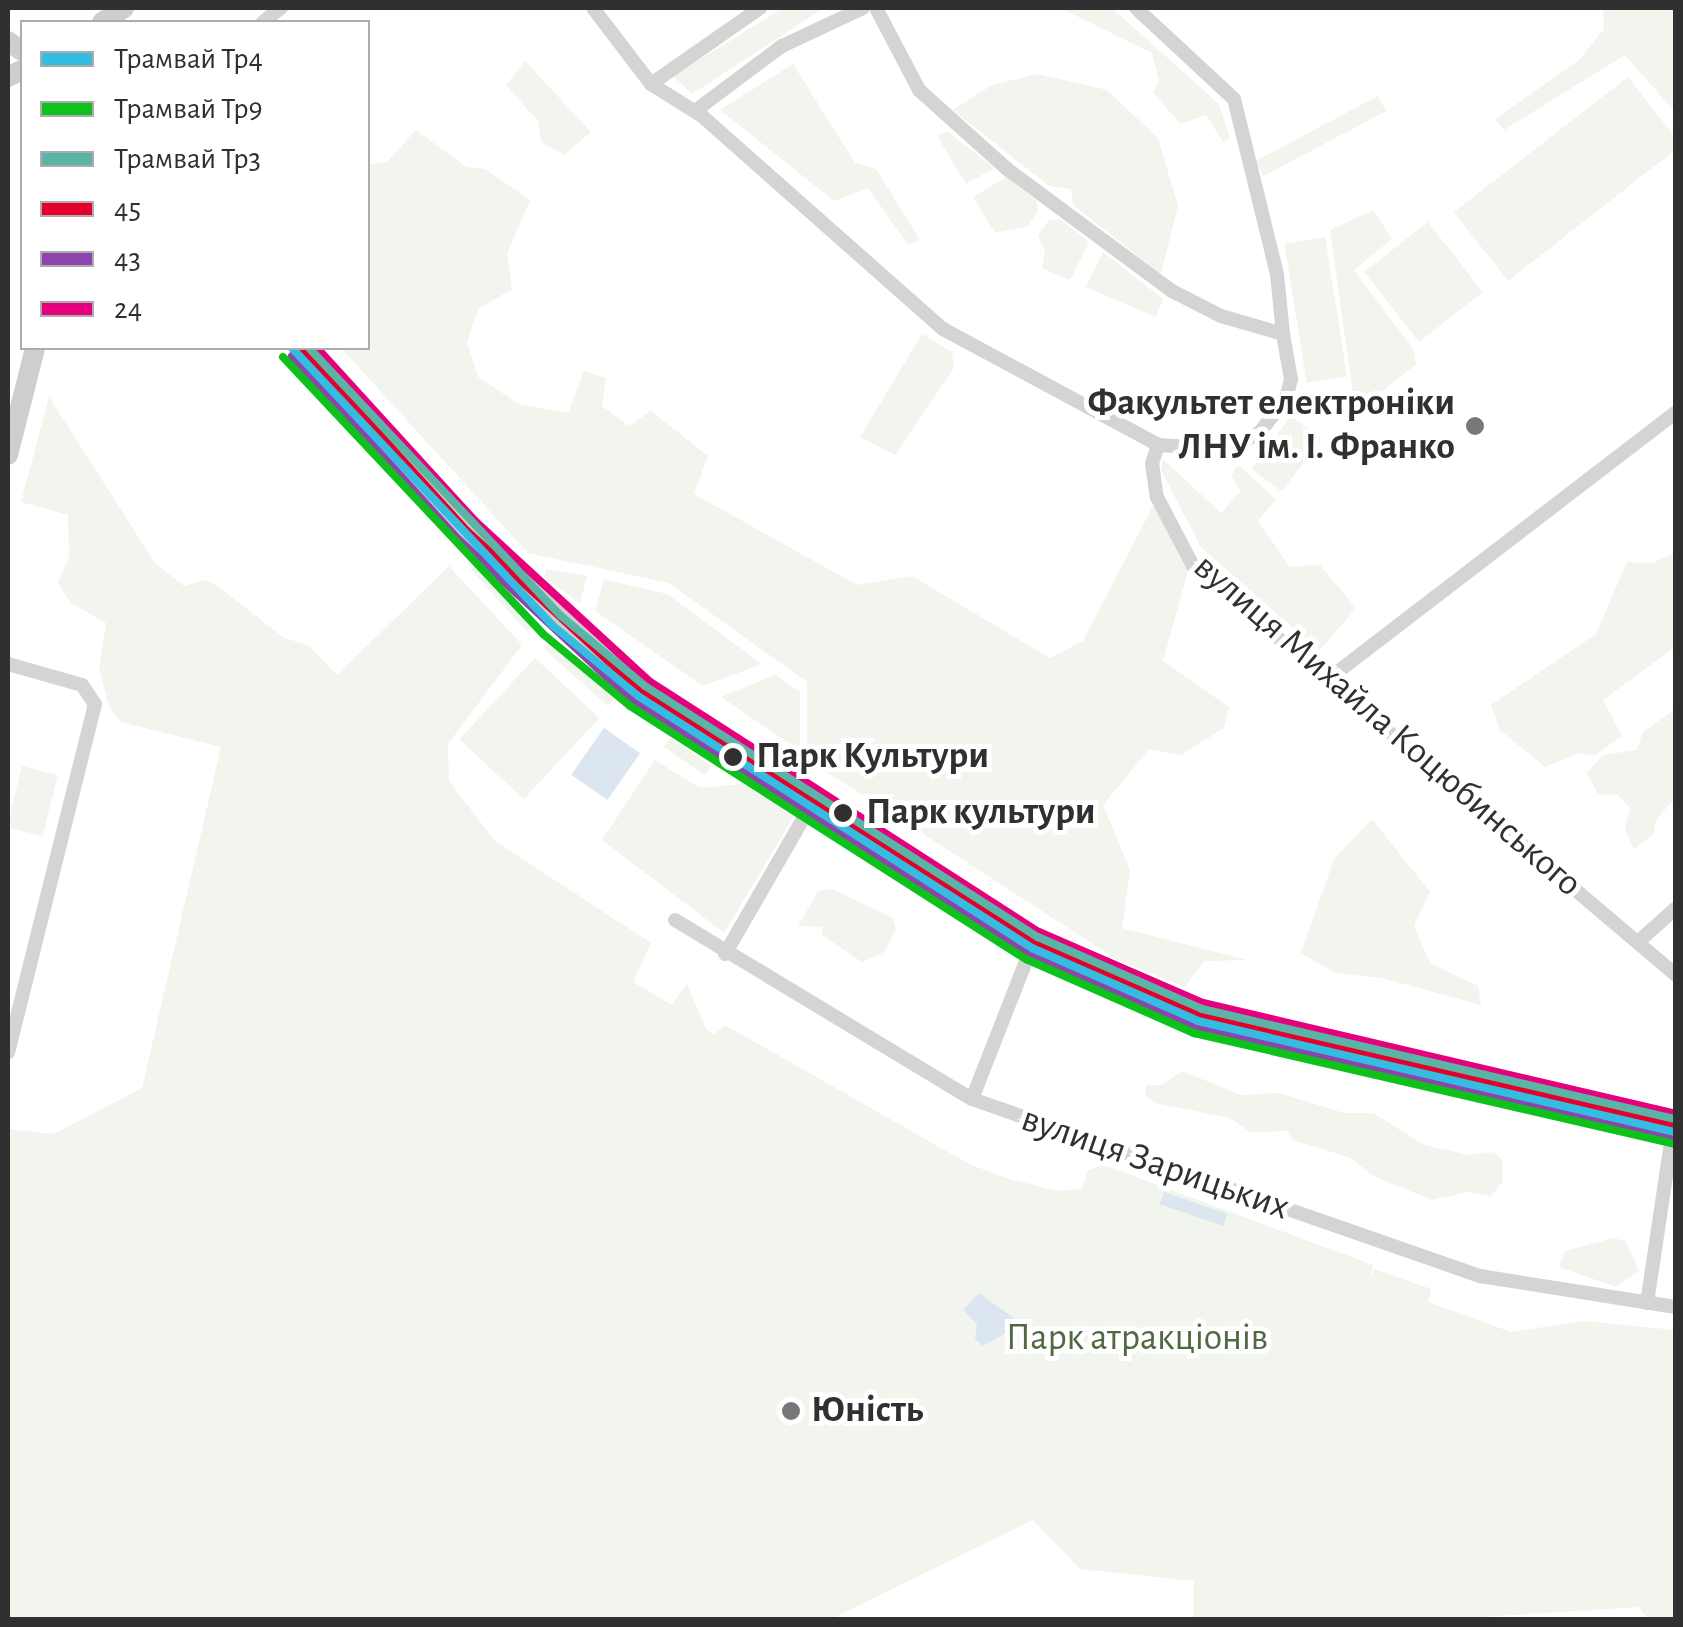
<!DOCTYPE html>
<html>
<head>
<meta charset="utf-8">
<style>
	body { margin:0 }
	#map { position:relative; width:1683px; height:1627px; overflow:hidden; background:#fff; font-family:"Alegreya Sans",sans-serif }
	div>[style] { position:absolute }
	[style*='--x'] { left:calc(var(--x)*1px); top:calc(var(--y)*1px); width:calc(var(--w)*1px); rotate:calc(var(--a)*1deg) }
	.green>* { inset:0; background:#f1f5ed; transform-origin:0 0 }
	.water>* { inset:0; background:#dbe6f0; transform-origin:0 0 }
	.minor>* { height:14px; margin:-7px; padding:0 7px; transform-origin:7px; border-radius:7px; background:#d4d4d4 }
	.secondary>* { height:20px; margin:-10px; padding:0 10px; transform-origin:10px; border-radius:10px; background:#cecece }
	.bus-1>* { height:8px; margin:-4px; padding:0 4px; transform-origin:4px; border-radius:4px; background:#e4002b }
	.bus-2>* { height:8px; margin:-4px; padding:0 4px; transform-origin:4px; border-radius:4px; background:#8e44ad }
	.bus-3>* { height:8px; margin:-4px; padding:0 4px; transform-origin:4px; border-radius:4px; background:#e5007d }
	.tram-1>* { height:8px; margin:-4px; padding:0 4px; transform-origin:4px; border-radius:4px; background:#34bce1 }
	.tram-2>* { height:8px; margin:-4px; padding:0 4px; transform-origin:4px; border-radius:4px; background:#0ec11d }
	.tram-3>* { height:8px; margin:-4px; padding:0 4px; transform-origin:4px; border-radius:4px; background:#5bb5a6 }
	.dots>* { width:28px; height:28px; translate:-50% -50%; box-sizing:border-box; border:5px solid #fff; border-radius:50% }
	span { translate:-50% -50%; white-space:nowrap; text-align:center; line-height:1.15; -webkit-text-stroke:10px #fff; paint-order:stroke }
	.poi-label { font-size:38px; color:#303030; font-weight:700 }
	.right { translate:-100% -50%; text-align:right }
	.left { translate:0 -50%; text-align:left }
	.street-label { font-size:38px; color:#303030 }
	.stop-label { font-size:38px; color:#303030; font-weight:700 }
	.park-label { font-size:38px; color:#506940 }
	.frame { position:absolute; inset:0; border:10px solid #303030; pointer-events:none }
	.legend { position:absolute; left:20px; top:20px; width:350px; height:330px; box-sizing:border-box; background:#fff; border:2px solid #acacac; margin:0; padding:12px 18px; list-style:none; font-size:30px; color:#303030 }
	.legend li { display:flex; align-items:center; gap:20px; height:50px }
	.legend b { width:50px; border:2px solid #acacac }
</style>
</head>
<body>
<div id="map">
	<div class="green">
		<i style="clip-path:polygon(783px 8px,824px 8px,692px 94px,673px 76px)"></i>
		<i style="clip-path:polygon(1060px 8px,1113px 9px,1219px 104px,1230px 138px,1223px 142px,1206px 115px,1181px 124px,1153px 93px,1159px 80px,1152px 53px)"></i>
		<i style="clip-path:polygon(1603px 8px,1675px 8px,1675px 112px,1625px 55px,1504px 130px,1495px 119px,1579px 60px,1604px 29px)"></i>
		<i style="clip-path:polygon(525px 61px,591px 132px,564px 155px,541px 142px,538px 121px,506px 85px)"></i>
		<i style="clip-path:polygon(793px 64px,855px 163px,876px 169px,920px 240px,908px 245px,868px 188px,834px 201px,720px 110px)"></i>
		<i style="clip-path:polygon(1038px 74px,1107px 90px,1158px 138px,1178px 206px,1161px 274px,1073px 205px,1071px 189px,1049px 186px,953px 110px,992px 85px)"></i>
		<i style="clip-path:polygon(1628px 77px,1675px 137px,1675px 150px,1508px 281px,1454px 212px)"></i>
		<i style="left:1378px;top:96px;width:17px;height:139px;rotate:62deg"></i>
		<i style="clip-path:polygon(416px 130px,466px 167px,485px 169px,530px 200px,507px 253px,512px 289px,478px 309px,467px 342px,478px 377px,519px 404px,568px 413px,584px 371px,606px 378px,602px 406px,629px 426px,651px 411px,708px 456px,694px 494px,857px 585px,912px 576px,1050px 658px,1083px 641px,1155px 502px,1188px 571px,1163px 661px,1229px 707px,1224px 728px,1181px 755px,1149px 749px,1103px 805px,1130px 870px,1122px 928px,1247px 960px,1204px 961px,1185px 987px,1119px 961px,807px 759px,807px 682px,669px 583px,528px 553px,341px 348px,368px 348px,368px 165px,388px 161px)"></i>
		<i style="clip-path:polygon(947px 131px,994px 168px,966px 184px,937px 136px)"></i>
		<i style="clip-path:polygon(1006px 177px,1037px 201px,1038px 212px,1027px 227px,995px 233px,973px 197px)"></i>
		<i style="clip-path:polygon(1373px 210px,1392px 239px,1354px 270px,1414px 350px,1416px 364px,1365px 405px,1353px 394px,1330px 230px)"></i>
		<i style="clip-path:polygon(1060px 219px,1089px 242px,1070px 280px,1042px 268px,1045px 251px,1038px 235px,1049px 220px)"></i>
		<i style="left:1428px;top:222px;width:89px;height:81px;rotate:52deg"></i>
		<i style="left:1325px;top:237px;width:141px;height:41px;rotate:81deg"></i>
		<i style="clip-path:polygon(1103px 252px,1163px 299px,1156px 317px,1086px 287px)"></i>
		<i style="clip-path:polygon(922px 334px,952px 352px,954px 368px,895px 455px,860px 437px)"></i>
		<i style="clip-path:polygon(49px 397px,155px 563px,184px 586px,204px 580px,218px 586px,284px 638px,308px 645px,337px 675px,449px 566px,522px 645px,448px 744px,449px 781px,495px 841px,651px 943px,633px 982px,672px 1005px,687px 983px,706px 1029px,714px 1034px,725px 1025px,969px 1164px,1006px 1178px,1057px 1191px,1082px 1189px,1088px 1170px,1104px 1165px,1373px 1265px,1369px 1281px,1374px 1269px,1431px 1289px,1428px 1302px,1511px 1332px,1584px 1321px,1675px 1330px,1675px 1619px,1648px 1619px,1639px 1607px,1435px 1620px,1193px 1619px,1194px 1581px,1080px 1569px,1033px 1520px,831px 1619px,8px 1620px,8px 1129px,54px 1134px,142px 1088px,221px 747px,121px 722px,109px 706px,99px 669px,106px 623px,71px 603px,58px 583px,69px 557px,68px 515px,21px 502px)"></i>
		<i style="left:1291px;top:416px;width:38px;height:66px;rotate:37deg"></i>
		<i style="clip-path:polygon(1163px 459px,1221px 513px,1241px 491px,1231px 475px,1238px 465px,1276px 499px,1258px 521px,1290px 567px,1320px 565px,1356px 608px,1319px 651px,1201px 547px,1161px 470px)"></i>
		<i style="clip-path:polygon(1675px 552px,1675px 647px,1603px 700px,1622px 736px,1594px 756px,1580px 753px,1545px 767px,1500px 730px,1491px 705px,1596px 634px,1627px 562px,1653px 563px)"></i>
		<i style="left:479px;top:562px;width:84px;height:11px;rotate:48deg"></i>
		<i style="clip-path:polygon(546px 569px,587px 576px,580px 603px,544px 577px)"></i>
		<i style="clip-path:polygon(604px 579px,667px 594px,762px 664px,703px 686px,595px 611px)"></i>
		<i style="left:552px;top:641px;width:85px;height:11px;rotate:42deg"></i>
		<i style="left:535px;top:658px;width:88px;height:111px;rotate:43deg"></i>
		<i style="clip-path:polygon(776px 675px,800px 692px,800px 751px,721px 697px)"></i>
		<i style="clip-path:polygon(1675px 709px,1675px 798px,1656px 820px,1653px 835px,1634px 849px,1625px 829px,1630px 808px,1618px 795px,1598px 794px,1587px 773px,1603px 755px,1637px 750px,1643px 732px)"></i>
		<i style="left:670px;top:738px;width:50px;height:11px;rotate:34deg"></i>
		<i style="clip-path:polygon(655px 760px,700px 788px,742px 784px,794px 816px,724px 933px,602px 840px)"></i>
		<i style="left:22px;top:766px;width:37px;height:63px;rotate:14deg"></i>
		<i style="clip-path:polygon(1372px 819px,1430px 892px,1414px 925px,1430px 963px,1478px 986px,1481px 1005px,1382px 978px,1335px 973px,1301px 953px,1334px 859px)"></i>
		<i style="clip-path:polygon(832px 889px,893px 918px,896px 930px,884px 952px,862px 962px,822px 935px,822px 927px,798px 926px,818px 891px)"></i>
		<i style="clip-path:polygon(1182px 1071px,1241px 1095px,1279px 1093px,1344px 1113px,1373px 1113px,1424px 1145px,1469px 1155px,1493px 1152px,1502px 1159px,1503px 1181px,1491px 1196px,1468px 1192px,1432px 1200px,1373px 1176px,1351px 1158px,1293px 1140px,1287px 1131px,1250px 1132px,1230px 1118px,1155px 1103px,1145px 1095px,1146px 1085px,1161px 1085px)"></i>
		<i style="clip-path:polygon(1613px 1238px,1626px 1241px,1639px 1271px,1616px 1287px,1559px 1267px,1565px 1251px)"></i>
	</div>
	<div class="water">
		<i style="left:604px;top:728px;width:44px;height:57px;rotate:35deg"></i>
		<i style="left:1164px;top:1192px;width:67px;height:13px;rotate:19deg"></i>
		<i style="clip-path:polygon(979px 1293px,1022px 1324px,983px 1346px,975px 1339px,977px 1324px,963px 1310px)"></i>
	</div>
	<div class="minor">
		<i style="--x:593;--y:8;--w:96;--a:52.7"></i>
		<i style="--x:651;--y:84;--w:60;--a:32.1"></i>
		<i style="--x:702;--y:116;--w:322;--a:41.5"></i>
		<i style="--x:943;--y:329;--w:244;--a:28.3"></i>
		<i style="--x:1158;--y:445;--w:71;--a:3.2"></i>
		<i style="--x:1229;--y:449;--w:34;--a:-28"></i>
		<i style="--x:1259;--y:433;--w:43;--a:-51.5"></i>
		<i style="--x:1286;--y:399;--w:21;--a:-76"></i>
		<i style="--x:1291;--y:379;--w:46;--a:-100.1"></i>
		<i style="--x:876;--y:8;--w:93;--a:62.3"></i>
		<i style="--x:919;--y:90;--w:118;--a:41.9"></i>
		<i style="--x:1007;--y:169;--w:205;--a:36.5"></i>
		<i style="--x:1172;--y:291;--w:55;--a:27"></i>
		<i style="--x:1221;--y:316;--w:65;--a:16.2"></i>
		<i style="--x:1283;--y:334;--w:60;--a:-95.7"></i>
		<i style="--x:1277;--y:274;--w:180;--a:-103.8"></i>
		<i style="--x:1234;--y:99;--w:134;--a:-137.1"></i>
		<i style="--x:263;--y:22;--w:23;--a:-38"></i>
		<i style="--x:651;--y:84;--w:133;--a:-34.9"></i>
		<i style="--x:695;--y:111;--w:109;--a:-36.8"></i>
		<i style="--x:782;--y:46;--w:89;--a:-25.1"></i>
		<i style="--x:1158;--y:445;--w:19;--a:108"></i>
		<i style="--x:1152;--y:463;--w:34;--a:82"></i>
		<i style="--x:1157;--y:497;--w:78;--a:62.4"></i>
		<i style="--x:1193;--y:566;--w:633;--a:40.26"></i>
		<i style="--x:8;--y:664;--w:77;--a:15.8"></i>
		<i style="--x:82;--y:685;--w:23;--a:56"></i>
		<i style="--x:95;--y:704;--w:359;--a:104"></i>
		<i style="--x:1327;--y:680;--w:440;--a:-37.5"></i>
		<i style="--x:675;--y:920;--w:347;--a:31.1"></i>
		<i style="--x:972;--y:1099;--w:538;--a:19.21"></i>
		<i style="--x:1480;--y:1276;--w:198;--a:9"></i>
		<i style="--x:1638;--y:942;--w:51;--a:-41.8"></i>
		<i style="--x:725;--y:954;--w:178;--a:-60"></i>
		<i style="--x:972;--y:1099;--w:168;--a:-68.6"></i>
		<i style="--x:1647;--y:1303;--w:177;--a:-81.5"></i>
	</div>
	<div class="secondary">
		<i style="--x:102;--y:22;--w:26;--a:-32"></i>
		<i style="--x:8;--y:41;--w:17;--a:36"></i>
		<i style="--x:8;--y:77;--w:16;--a:-27"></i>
		<i style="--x:301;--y:348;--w:247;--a:47.8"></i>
		<i style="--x:467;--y:531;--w:236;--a:42.6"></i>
		<i style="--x:641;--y:691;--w:466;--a:32.7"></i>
		<i style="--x:1033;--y:943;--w:181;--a:23.4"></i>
		<i style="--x:1199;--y:1015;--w:490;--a:13.2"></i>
		<i style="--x:8;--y:455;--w:110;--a:-75.8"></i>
	</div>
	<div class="bus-1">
		<i style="--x:301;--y:348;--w:247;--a:47.8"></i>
		<i style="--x:467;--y:531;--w:236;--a:42.6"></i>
		<i style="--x:641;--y:691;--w:466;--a:32.7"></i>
		<i style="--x:1033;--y:943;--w:181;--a:23.4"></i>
		<i style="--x:1199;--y:1015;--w:490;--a:13.2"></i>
	</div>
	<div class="bus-2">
		<i style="--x:292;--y:356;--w:247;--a:47.8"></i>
		<i style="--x:458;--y:539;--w:238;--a:42.8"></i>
		<i style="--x:633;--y:701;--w:468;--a:32.7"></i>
		<i style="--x:1027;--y:954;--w:183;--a:23.5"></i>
		<i style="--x:1195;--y:1027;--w:491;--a:13.2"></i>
	</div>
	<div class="bus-3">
		<i style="--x:317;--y:348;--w:236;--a:47.6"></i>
		<i style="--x:476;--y:522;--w:235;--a:42.6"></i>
		<i style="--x:649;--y:681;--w:464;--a:32.8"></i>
		<i style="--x:1039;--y:932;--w:179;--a:23.4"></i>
		<i style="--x:1203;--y:1003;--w:486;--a:13.2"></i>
	</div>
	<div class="tram-1">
		<i style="--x:292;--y:348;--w:380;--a:46.8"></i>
		<i style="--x:552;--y:625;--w:112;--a:39.5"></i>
		<i style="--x:638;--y:696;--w:468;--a:32.6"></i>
		<i style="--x:1032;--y:948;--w:181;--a:23.7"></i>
		<i style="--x:1198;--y:1021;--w:491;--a:13.1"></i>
	</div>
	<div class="tram-2">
		<i style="--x:283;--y:357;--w:380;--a:46.8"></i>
		<i style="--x:543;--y:634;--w:113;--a:39.6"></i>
		<i style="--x:630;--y:706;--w:470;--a:32.6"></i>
		<i style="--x:1026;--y:959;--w:184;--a:23.8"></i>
		<i style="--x:1194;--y:1033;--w:492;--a:13"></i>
	</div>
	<div class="tram-3">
		<i style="--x:309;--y:348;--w:368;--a:46.8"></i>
		<i style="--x:561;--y:616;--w:109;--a:39.8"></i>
		<i style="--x:645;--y:686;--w:466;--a:32.6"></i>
		<i style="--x:1038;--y:937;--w:179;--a:23.7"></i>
		<i style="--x:1202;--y:1009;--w:487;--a:13.1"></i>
	</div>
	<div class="dots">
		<i style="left:1475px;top:426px;background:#787878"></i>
		<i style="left:733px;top:757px;background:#303030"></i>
		<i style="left:843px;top:813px;background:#303030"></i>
		<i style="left:791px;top:1411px;background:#787878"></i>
	</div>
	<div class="poi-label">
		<span class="right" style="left:1455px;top:426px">Факультет електроніки<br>ЛНУ ім. І. Франко</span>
		<span class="left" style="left:811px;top:1411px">Юність</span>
	</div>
	<div class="street-label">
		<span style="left:1387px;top:726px;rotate:41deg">вулиця Михайла Коцюбинського</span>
		<span style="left:1155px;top:1164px;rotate:19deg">вулиця Зарицьких</span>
	</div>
	<div class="stop-label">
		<span class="left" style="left:756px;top:757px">Парк Культури</span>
		<span class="left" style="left:866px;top:813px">Парк культури</span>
	</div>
	<div class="park-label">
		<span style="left:1137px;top:1339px">Парк атракціонів</span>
	</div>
	<div class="frame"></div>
	<ul class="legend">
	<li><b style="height:12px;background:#34bce1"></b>Трамвай Тр4</li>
	<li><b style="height:12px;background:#0ec11d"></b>Трамвай Тр9</li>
	<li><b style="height:12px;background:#5bb5a6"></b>Трамвай Тр3</li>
	<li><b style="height:12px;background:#e4002b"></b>45</li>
	<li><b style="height:12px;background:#8e44ad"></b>43</li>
	<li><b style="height:12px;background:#e5007d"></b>24</li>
	</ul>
</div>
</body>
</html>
